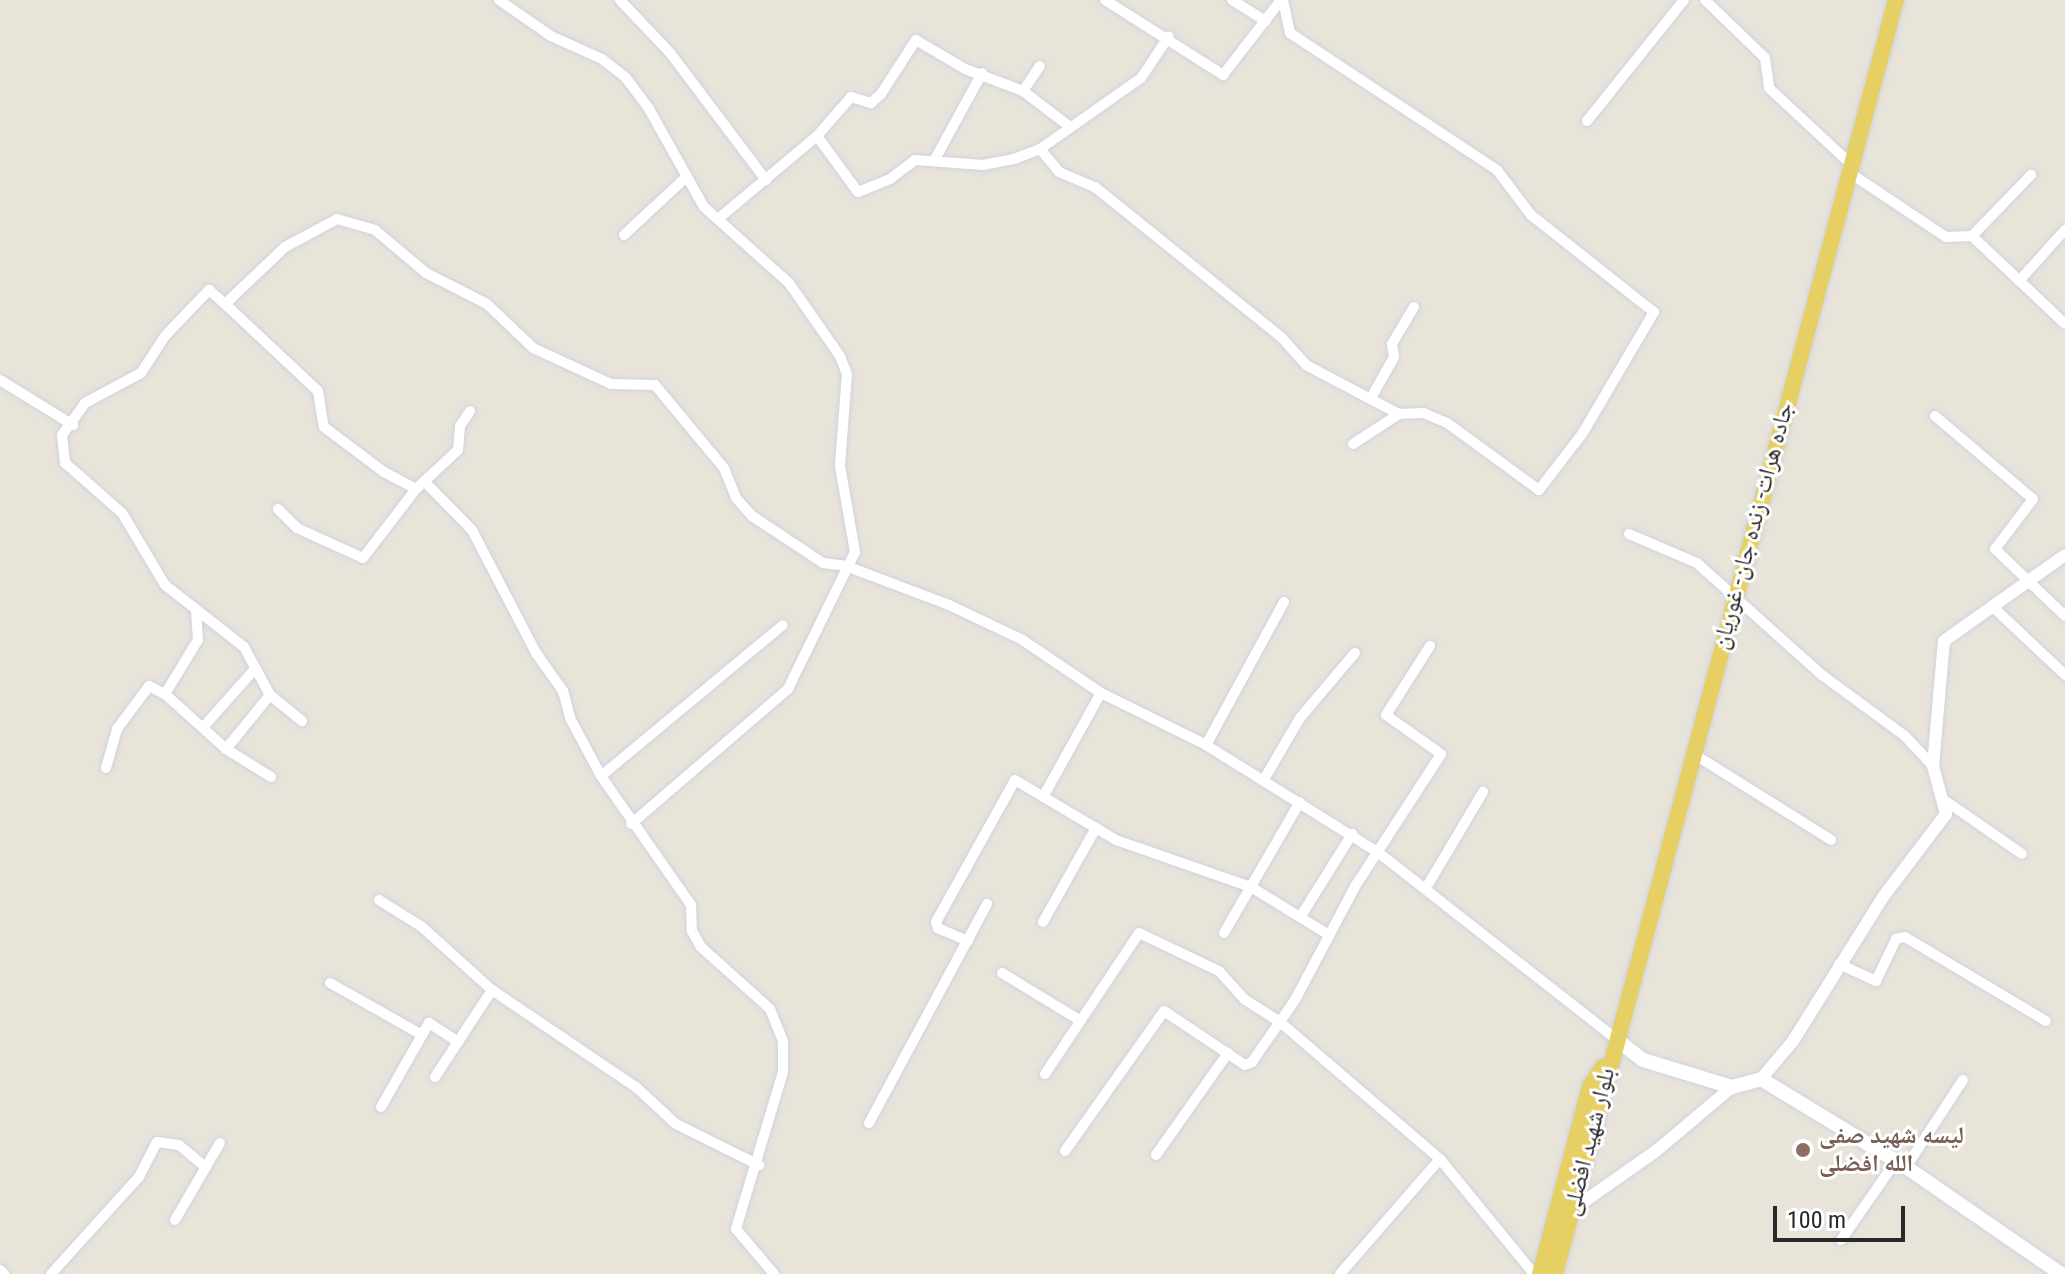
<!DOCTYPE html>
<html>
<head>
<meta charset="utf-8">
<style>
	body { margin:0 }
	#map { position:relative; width:2065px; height:1274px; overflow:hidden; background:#e9e4da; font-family:"Roboto Condensed","Noto Naskh Arabic",sans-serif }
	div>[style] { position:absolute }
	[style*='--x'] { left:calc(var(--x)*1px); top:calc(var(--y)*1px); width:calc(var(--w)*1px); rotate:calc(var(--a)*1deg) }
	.roads { filter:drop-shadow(0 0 2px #d0d2e0) drop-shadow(0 0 2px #d0d2e0) }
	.minor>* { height:10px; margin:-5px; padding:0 5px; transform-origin:5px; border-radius:5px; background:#fff }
	.tertiary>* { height:12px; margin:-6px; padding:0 6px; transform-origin:6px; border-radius:6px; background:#fff }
	.secondary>* { height:14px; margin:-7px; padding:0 7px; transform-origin:7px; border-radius:7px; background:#fff }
	.primary>* { height:16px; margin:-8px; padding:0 8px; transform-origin:8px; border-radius:8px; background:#e6d063 }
	.dots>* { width:22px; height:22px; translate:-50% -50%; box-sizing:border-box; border:4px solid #fff; border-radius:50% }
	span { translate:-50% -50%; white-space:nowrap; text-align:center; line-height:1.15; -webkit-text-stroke:6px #fff; paint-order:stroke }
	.street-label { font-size:24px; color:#282828 }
	.education-label { font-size:24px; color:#785e54; font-weight:700 }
	.left { translate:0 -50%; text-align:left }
	.scale { position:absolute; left:1773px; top:1206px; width:132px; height:36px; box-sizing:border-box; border:4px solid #282828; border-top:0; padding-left:10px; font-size:24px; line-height:28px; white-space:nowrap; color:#282828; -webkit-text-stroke:6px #fff; paint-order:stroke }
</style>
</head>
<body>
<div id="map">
	<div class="roads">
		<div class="minor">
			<i style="--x:499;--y:0;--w:63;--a:34.7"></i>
			<i style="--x:551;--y:36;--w:56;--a:24.3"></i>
			<i style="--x:602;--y:59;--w:31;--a:38"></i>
			<i style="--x:626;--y:78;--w:39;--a:53"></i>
			<i style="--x:649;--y:109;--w:112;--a:60.7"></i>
			<i style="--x:704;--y:207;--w:114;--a:41.8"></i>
			<i style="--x:789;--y:283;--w:89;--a:55.1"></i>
			<i style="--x:840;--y:356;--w:19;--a:69"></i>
			<i style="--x:847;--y:374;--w:92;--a:94.4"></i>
			<i style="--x:840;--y:466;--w:87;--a:80.1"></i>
			<i style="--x:855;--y:552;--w:153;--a:116.1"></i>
			<i style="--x:788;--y:689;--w:207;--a:139.3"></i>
			<i style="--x:620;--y:0;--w:74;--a:46.6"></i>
			<i style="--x:671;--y:54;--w:158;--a:53"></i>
			<i style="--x:1105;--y:0;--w:140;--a:32.4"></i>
			<i style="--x:1223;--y:75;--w:95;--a:-52.3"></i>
			<i style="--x:1232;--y:0;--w:40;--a:32"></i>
			<i style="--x:1283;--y:0;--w:34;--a:78"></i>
			<i style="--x:1290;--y:33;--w:248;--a:33.5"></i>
			<i style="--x:1497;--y:170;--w:56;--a:52.9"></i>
			<i style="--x:1531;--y:215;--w:157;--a:38.3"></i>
			<i style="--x:1654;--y:312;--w:142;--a:120.5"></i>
			<i style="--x:1582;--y:434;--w:71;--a:127.5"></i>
			<i style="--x:1539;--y:490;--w:114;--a:-143.9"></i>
			<i style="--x:1447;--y:423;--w:25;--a:-157"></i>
			<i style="--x:1424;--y:413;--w:25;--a:178"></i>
			<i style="--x:1399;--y:414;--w:55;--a:146.9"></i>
			<i style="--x:1705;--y:0;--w:83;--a:44"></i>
			<i style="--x:1765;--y:58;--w:30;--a:82"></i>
			<i style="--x:1769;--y:88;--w:113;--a:42.9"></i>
			<i style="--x:1023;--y:91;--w:58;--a:37.3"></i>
			<i style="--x:1587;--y:121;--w:155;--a:-51.3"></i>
			<i style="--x:817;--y:136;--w:69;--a:53.8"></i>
			<i style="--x:858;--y:192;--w:35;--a:-22"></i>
			<i style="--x:890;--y:179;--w:31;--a:-37"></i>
			<i style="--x:915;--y:160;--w:68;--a:4.2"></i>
			<i style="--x:983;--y:165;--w:32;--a:-11"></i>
			<i style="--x:1014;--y:159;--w:28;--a:-21"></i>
			<i style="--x:1040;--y:149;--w:123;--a:-35.1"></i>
			<i style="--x:1141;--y:78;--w:50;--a:-56.3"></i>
			<i style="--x:1040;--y:149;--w:30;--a:50"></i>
			<i style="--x:1059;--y:172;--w:39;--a:23"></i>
			<i style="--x:1095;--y:187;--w:240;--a:38.9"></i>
			<i style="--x:1282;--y:338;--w:36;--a:48"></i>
			<i style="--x:1306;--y:365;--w:105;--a:27.8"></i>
			<i style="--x:935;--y:159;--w:98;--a:-61.3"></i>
			<i style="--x:1850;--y:173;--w:115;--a:33.7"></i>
			<i style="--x:1946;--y:237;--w:26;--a:-2"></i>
			<i style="--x:1972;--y:236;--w:128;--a:43.4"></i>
			<i style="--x:718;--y:219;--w:129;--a:-40"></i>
			<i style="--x:817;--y:136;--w:52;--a:-48.9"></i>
			<i style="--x:851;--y:97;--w:21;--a:17"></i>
			<i style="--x:871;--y:103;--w:13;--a:-42"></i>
			<i style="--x:881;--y:94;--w:64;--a:-57.1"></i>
			<i style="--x:916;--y:40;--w:57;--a:30.6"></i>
			<i style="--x:965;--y:69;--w:62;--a:20.8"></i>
			<i style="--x:1023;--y:91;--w:30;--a:-56"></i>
			<i style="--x:624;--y:235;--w:82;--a:-43"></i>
			<i style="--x:1972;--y:236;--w:85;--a:-46"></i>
			<i style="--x:2019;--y:281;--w:69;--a:-48"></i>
			<i style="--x:225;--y:304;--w:127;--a:43.1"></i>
			<i style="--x:318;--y:391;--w:36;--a:81"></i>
			<i style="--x:324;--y:427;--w:75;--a:36.9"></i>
			<i style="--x:384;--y:472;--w:36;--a:28"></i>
			<i style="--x:0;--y:380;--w:86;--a:31.7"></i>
			<i style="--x:1371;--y:398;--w:47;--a:-60.7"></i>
			<i style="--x:1394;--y:357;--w:13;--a:-99"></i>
			<i style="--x:1392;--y:344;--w:43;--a:-59.3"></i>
			<i style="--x:1935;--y:416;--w:128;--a:40.3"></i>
			<i style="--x:2033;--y:499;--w:63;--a:127.2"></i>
			<i style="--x:1995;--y:549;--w:97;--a:43.7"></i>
			<i style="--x:424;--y:481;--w:69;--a:45.6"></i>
			<i style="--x:472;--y:530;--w:139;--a:62.5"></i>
			<i style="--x:536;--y:653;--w:47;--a:54.6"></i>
			<i style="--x:563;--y:691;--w:28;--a:75"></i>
			<i style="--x:570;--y:718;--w:66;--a:61.9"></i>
			<i style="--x:601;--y:776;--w:157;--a:55.1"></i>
			<i style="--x:691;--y:905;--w:26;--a:88"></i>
			<i style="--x:692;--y:931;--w:18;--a:61"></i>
			<i style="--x:701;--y:947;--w:93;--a:41.9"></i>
			<i style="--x:770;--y:1009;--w:35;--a:68"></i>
			<i style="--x:783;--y:1042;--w:30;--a:90"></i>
			<i style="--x:783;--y:1072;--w:164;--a:106.7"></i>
			<i style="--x:736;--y:1229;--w:59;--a:49.8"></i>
			<i style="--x:278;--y:509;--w:27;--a:45"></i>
			<i style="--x:297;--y:528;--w:72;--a:24.4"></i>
			<i style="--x:363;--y:558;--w:87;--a:-52.5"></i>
			<i style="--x:416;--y:489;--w:57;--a:-42.9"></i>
			<i style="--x:458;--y:450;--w:24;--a:-85"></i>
			<i style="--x:460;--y:426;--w:18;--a:-56"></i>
			<i style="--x:1629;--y:534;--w:74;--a:23.1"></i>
			<i style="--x:1697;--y:563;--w:168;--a:41.9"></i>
			<i style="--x:1822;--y:675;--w:103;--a:36.3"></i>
			<i style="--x:1905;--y:736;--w:41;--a:47"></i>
			<i style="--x:1994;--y:608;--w:98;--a:43.3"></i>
			<i style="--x:165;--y:694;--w:82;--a:42"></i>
			<i style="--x:226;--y:749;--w:53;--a:31.9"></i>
			<i style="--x:302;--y:721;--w:41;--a:-140.9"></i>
			<i style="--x:270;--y:695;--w:55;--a:-118.4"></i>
			<i style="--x:244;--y:647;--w:100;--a:-141.9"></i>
			<i style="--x:165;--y:585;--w:84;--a:-120.8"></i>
			<i style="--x:122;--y:513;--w:76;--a:-138.7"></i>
			<i style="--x:65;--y:463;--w:28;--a:-96"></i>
			<i style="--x:62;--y:435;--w:39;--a:-54"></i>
			<i style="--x:85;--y:403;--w:64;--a:-28.2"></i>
			<i style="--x:141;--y:373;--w:44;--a:-57"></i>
			<i style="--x:165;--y:336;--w:64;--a:-46.3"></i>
			<i style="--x:209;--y:290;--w:21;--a:41"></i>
			<i style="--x:225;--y:304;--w:83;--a:-43.5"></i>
			<i style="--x:285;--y:247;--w:59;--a:-28.3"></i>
			<i style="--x:337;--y:219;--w:40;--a:16"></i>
			<i style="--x:375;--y:230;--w:67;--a:40.1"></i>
			<i style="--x:426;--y:273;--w:68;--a:26.9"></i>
			<i style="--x:487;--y:304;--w:64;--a:43.7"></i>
			<i style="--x:533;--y:348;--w:86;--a:24.8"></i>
			<i style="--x:611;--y:384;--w:44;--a:1.3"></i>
			<i style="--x:655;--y:385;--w:108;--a:50.3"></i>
			<i style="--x:724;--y:468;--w:32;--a:68"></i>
			<i style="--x:736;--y:498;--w:24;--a:48"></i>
			<i style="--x:752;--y:516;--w:85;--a:33.5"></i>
			<i style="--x:823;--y:563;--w:23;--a:7"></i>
			<i style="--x:846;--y:566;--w:110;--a:20.7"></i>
			<i style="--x:949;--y:605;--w:80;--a:25.3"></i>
			<i style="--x:1021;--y:639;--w:97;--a:34"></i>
			<i style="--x:1101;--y:693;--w:117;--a:26.3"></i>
			<i style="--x:1206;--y:745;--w:204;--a:32"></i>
			<i style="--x:1379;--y:853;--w:301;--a:38.1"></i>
			<i style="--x:205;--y:725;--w:74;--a:-48.3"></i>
			<i style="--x:1206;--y:745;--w:163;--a:-61.4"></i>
			<i style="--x:226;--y:749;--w:70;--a:-50.8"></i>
			<i style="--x:1692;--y:753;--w:164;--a:32"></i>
			<i style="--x:106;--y:768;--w:41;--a:-74.2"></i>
			<i style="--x:117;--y:729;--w:54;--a:-53.3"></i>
			<i style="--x:149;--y:686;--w:18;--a:27"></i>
			<i style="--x:165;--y:694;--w:63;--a:-58.6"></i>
			<i style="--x:198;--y:640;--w:31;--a:-94"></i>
			<i style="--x:601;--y:776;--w:236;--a:-39.7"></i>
			<i style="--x:1263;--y:781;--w:73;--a:-59.6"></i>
			<i style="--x:1300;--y:718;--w:85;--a:-49.8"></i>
			<i style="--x:1043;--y:797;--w:119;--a:-60.9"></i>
			<i style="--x:1947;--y:802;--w:91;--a:34.7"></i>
			<i style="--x:1426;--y:888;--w:112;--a:-59.3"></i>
			<i style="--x:379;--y:900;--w:51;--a:32.1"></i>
			<i style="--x:422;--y:927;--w:94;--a:42"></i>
			<i style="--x:492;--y:990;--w:174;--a:34"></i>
			<i style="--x:636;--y:1087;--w:54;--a:42.8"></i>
			<i style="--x:676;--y:1124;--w:93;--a:26.3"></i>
			<i style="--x:1301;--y:916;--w:97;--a:-58.1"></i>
			<i style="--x:1043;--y:922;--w:108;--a:-60.6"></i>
			<i style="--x:1224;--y:933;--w:151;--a:-59.9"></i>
			<i style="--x:968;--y:941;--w:33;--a:-157"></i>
			<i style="--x:938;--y:928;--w:6;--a:-108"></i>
			<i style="--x:936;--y:922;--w:162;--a:-60.9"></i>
			<i style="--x:1015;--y:780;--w:117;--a:30.7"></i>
			<i style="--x:1116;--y:840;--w:143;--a:19.2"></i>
			<i style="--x:1251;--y:887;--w:92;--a:31.6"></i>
			<i style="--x:1839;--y:964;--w:41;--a:24.7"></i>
			<i style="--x:1876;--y:981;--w:47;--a:-64.5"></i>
			<i style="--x:1896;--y:939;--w:9;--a:-13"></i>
			<i style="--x:1905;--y:937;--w:164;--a:30.8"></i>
			<i style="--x:1002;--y:973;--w:92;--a:31.3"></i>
			<i style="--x:330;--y:983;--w:106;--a:29.5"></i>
			<i style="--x:1045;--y:1074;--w:169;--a:-56.3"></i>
			<i style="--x:1139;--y:933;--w:89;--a:25.4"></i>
			<i style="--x:1219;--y:971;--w:38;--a:48"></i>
			<i style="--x:1244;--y:999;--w:43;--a:32.6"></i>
			<i style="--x:1280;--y:1022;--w:211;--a:40.6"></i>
			<i style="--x:1440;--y:1159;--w:149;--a:50.7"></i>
			<i style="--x:435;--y:1077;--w:104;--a:-56.8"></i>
			<i style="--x:381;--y:1107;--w:97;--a:-60.3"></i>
			<i style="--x:429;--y:1023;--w:35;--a:33"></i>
			<i style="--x:869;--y:1123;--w:249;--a:-61.7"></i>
			<i style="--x:1065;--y:1151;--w:171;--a:-54.7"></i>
			<i style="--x:1164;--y:1011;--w:97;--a:33.7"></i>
			<i style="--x:1245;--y:1065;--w:8;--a:-23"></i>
			<i style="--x:1252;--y:1062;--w:75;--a:-55.3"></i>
			<i style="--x:1295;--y:1000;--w:130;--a:-62.1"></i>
			<i style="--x:1356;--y:885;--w:156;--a:-57"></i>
			<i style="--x:1441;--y:754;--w:67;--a:-144.7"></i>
			<i style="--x:1386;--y:715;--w:82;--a:-57.5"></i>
			<i style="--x:1156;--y:1155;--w:125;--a:-54.8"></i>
			<i style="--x:1906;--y:1167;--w:104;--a:-56.8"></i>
			<i style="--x:175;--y:1220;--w:89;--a:-59.7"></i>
			<i style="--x:1841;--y:1240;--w:96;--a:-55.2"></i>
			<i style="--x:0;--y:1270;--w:6;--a:45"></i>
			<i style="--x:51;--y:1274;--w:131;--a:-47.8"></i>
			<i style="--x:139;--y:1177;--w:39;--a:-63"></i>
			<i style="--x:157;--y:1142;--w:22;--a:8"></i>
			<i style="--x:179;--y:1145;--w:35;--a:40"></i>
			<i style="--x:1340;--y:1274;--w:152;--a:-49"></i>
		</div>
		<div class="tertiary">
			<i style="--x:1761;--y:1079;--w:50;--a:-49.9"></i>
			<i style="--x:1793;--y:1041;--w:170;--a:-58"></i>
			<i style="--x:1883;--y:897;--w:104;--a:-52.8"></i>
			<i style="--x:1946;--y:814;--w:50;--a:-105.2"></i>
			<i style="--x:1933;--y:766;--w:125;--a:-85"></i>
			<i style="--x:1944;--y:641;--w:148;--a:-35.4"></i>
			<i style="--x:1572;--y:1210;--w:103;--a:-35.1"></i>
			<i style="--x:1656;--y:1151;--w:99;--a:-40.1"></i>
		</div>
		<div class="secondary">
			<i style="--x:1616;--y:1039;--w:34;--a:38"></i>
			<i style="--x:1643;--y:1060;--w:93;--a:16.9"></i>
			<i style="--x:1732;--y:1087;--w:30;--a:-15"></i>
			<i style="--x:1761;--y:1079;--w:170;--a:31.3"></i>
			<i style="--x:1906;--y:1167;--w:188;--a:34.6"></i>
		</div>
		<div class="primary">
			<i style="--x:1540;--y:1274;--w:195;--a:-75.1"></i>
			<i style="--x:1590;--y:1086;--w:23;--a:-56"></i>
			<i style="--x:1555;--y:1274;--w:1319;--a:-75.02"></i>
		</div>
	</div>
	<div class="dots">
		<i style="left:1803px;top:1150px;background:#8d6e63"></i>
	</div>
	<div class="street-label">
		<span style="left:1753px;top:526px;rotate:-75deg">جاده هرات- زنده جان- غوریان</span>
		<span style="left:1589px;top:1142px;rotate:-76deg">بلوار شهید افضلی</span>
	</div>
	<div class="education-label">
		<span class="left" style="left:1819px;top:1150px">لیسه شهید صفی<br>الله افضلی</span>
	</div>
	<div class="scale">100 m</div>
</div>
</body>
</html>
